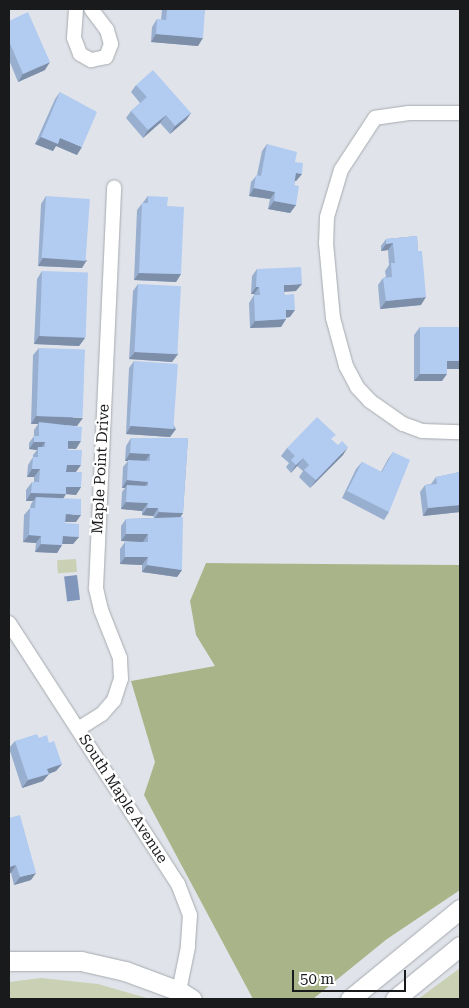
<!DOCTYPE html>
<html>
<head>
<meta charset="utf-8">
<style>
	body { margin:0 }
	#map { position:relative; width:469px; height:1008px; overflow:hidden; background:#e0e4ea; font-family:"Roboto Serif",serif }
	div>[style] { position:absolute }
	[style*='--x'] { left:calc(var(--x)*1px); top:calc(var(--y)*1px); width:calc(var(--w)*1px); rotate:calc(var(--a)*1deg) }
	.green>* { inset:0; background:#c9d0b4; transform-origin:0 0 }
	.forest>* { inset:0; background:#aab489 }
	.water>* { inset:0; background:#8196bb; transform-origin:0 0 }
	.roads { filter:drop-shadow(0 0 1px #a6aaaf) drop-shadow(0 0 1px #a6aaaf) }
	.street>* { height:14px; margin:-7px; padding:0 7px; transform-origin:7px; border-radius:7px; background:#fff }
	.secondary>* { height:19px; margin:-9.5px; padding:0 9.5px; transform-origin:9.5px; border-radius:9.5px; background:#fff }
	.wall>* { inset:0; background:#99afcf }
	.shaded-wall>* { inset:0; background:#7d8ea9 }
	.building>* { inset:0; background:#b2cbf1; transform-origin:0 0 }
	span { translate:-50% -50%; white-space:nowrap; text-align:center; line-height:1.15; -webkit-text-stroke:4.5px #fff; paint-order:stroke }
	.street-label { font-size:15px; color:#191a1c }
	.frame { position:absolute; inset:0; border:10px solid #191a1c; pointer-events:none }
	.scale { position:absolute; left:292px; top:970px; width:114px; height:22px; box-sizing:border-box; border:2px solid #191a1c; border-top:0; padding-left:6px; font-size:15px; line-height:18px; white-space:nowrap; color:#191a1c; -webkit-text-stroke:4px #fff; paint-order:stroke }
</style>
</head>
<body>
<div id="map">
	<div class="green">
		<i style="left:76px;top:559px;width:13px;height:19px;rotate:86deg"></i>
		<i style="clip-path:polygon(460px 968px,460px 999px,418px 999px)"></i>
		<i style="clip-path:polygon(41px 978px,98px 984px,150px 999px,9px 999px,9px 982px)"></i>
	</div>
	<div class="forest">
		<i style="clip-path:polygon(206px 563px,460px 565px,460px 890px,387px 939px,313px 999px,253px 999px,144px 795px,155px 762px,131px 681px,215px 666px,196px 635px,190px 601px)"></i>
	</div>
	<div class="water">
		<i style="left:77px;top:575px;width:25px;height:13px;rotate:83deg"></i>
	</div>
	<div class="roads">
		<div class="street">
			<i style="--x:76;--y:9;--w:29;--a:94"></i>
			<i style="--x:74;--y:38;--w:17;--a:69"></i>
			<i style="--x:80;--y:54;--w:13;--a:29"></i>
			<i style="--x:91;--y:60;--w:15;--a:-11"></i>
			<i style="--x:106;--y:57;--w:14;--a:-69"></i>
			<i style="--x:111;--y:44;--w:15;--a:-106"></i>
			<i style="--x:107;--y:30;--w:26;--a:-127"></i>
			<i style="--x:460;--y:113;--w:51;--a:180"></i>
			<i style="--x:409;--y:113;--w:34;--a:172"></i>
			<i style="--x:375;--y:118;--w:62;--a:123.2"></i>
			<i style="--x:341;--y:170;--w:49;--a:106.6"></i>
			<i style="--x:327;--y:217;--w:26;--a:92"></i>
			<i style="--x:326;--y:243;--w:75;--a:84.7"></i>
			<i style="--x:333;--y:318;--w:50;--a:74.8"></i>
			<i style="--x:346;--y:366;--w:24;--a:62"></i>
			<i style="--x:357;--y:387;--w:19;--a:47"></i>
			<i style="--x:370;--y:401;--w:40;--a:34.9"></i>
			<i style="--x:403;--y:424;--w:20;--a:20"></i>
			<i style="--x:422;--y:431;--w:38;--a:2"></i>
			<i style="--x:9;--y:623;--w:311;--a:57.1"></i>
			<i style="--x:178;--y:884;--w:33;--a:69"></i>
			<i style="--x:190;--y:915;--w:32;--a:94"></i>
			<i style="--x:188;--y:947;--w:45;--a:101.6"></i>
			<i style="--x:78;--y:729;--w:28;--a:-32"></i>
			<i style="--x:102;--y:714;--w:18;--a:-49"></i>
			<i style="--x:114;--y:700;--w:22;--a:-72"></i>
			<i style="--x:121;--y:679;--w:21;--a:-93"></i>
			<i style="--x:120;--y:658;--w:52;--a:-111.6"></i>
			<i style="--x:101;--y:610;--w:23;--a:-103"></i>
			<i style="--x:96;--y:588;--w:401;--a:-87.4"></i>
		</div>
		<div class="secondary">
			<i style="--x:9;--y:961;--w:72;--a:0"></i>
			<i style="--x:81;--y:961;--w:45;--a:12.8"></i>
			<i style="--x:125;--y:971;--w:58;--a:20.3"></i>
			<i style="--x:179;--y:991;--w:15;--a:32"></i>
			<i style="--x:350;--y:999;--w:142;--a:-39.3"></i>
			<i style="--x:395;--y:999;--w:84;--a:-39.2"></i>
		</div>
	</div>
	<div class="wall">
		<i style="clip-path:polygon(162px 9px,205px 9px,198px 46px,151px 42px,152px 27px,157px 19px,161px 20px)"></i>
		<i style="clip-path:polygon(9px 21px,45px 70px,18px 82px,9px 60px)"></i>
		<i style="clip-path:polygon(136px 85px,191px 113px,186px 120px,170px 134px,160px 123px,143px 138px,126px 118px,131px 111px,140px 103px,131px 92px)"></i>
		<i style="clip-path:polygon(60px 92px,77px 155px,56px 146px,53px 151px,35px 144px,55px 99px)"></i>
		<i style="clip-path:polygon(267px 144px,295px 162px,302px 174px,296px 181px,295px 181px,294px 185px,296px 205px,290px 213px,268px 209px,270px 199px,249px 196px,251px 182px,257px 175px,262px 151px)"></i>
		<i style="clip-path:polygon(46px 196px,82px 268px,38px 266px,41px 204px)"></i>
		<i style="clip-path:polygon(148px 196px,167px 206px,181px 274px,176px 282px,134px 280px,137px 210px)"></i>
		<i style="clip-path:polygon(417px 236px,421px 305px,380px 309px,378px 285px,383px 278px,386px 277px,385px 271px,389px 265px,388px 250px,381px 251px,381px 246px,386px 239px)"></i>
		<i style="clip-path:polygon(257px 269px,296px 291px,284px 292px,290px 317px,286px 318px,286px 319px,281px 327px,250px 328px,249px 303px,254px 295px,254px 294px,251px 294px,252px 276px)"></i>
		<i style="clip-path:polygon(42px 271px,85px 338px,79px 346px,34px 344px,37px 279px)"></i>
		<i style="clip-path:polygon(138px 284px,178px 354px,172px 362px,129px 359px,133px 291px)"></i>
		<i style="clip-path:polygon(420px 327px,460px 369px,447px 369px,442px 381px,414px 381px,414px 335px)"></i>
		<i style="clip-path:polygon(39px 348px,77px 426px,67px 425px,76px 449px,68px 449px,81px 487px,76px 495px,66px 494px,63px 498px,76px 522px,65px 522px,65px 523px,79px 537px,73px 544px,62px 544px,62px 545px,57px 553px,35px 552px,36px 543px,23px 542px,24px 515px,30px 508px,31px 504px,33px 501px,26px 501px,26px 490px,32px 482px,34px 482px,34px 477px,27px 477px,28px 465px,33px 457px,33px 455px,37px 450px,29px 449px,29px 443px,34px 436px,34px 430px,38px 424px,31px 424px,33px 355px)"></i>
		<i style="clip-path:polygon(134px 361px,176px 429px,170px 437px,126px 434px,129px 368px)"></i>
		<i style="clip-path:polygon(131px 438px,188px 438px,183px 513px,180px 517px,182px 570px,177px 577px,142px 572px,142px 565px,120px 564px,120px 549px,125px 542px,143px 542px,121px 541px,121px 526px,126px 519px,154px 518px,153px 516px,142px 515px,142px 511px,121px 509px,122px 492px,125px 488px,122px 488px,123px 467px,128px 461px,125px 461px,126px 446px)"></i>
		<i style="clip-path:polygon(332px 440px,343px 455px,310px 488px,299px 477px,303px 471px,297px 466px,291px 473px,286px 467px,289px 463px,281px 456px,287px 448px)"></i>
		<i style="clip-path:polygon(393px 452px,389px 512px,384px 520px,342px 498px,356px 469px,362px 462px,381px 472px,388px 459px)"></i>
		<i style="clip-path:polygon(460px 472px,460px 512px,423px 516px,420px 492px,425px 485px,431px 484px,436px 477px)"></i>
		<i style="clip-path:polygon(39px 738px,49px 743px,62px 764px,56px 771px,49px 774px,43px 781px,22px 788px,9px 748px,15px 741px)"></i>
		<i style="clip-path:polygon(9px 818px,31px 880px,14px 885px,11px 873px)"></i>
	</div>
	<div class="shaded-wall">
		<i style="clip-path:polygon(156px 34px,203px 38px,198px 46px,151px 42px)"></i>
		<i style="clip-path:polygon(50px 62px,45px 70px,18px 82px,23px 74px)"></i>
		<i style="clip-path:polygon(191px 113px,186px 120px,170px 134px,175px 126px)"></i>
		<i style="clip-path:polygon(166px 115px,160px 123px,143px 138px,148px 130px)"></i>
		<i style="clip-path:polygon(41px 137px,60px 138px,82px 147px,77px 155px,56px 146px,53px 151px,35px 144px)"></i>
		<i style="clip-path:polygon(296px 173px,302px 174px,296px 181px,291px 180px)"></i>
		<i style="clip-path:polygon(254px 188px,275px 192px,270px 199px,249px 196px)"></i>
		<i style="clip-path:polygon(274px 201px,296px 205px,290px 213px,268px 209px)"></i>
		<i style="clip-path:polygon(393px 243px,388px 250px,381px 251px,386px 244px)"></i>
		<i style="clip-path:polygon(43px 258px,87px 260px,82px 268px,38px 266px)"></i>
		<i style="clip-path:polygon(139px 273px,181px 274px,176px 282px,134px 280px)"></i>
		<i style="clip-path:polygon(302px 284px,296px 291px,279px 292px,284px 285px)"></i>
		<i style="clip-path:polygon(256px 287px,259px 287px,254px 294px,251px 294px)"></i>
		<i style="clip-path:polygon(426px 297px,421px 305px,380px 309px,386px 301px)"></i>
		<i style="clip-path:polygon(286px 310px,295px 310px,290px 317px,280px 318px)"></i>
		<i style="clip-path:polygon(286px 319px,281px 327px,250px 328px,255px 321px)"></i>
		<i style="clip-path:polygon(39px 336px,85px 338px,79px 346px,34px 344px)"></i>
		<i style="clip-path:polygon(135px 352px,178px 354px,172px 362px,129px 359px)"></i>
		<i style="clip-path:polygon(447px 361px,460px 361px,460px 369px,442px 369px)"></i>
		<i style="clip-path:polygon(420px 374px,447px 374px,442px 381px,414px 381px)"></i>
		<i style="clip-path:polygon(36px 416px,83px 418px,77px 426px,39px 424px,39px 422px,38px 424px,31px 424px)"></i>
		<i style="clip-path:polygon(131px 426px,176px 429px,170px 437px,126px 434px)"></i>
		<i style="clip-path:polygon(68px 441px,81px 441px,76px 449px,63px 448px)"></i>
		<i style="clip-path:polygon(34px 442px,45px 442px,40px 450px,38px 447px,37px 450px,29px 449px)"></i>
		<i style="clip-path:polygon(348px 447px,343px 455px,310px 488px,316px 480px)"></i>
		<i style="clip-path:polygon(130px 453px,150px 454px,145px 462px,125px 461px)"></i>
		<i style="clip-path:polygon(303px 458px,297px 466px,291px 473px,296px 465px)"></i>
		<i style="clip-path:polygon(67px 465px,81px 465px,76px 472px,61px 472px)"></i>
		<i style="clip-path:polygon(32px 469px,40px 469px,34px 477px,27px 477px)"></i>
		<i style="clip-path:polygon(127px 480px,148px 482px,143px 489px,127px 485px,125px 488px,122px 488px)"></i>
		<i style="clip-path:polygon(66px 487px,81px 487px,76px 495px,66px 494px,61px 502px,36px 497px,33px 501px,26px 501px,31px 493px)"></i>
		<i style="clip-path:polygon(126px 502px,148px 503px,142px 511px,121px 509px)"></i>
		<i style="clip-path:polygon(460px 505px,460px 512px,423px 516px,428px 508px)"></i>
		<i style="clip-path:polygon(147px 508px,158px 508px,153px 516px,142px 515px)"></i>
		<i style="clip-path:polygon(159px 512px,183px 513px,178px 521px,154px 519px)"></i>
		<i style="clip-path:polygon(66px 514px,81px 515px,76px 522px,60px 522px)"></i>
		<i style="clip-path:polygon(126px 534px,148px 534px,143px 542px,121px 541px)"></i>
		<i style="clip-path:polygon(29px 535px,41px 536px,36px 543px,23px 542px)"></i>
		<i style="clip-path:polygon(63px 536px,79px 537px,73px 544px,57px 544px)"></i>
		<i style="clip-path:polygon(41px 544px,62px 545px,57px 553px,35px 552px)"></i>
		<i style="clip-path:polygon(125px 557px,148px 557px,142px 565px,120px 564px)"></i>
		<i style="clip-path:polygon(147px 565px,182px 570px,177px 577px,142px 572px)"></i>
		<i style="clip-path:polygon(62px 764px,56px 771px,45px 775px,49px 774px,43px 781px,22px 788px,28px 780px,47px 769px)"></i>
		<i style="clip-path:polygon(16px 865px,11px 873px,9px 873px,9px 867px)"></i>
		<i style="clip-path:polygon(36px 873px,31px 880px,14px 885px,20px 877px)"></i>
	</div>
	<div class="building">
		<i style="clip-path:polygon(167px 9px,205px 9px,203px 38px,156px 34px,157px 19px,166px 20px)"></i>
		<i style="clip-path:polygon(28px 12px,50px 62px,23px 74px,9px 41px,9px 21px)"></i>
		<i style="clip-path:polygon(153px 70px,191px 113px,175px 126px,166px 115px,148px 130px,131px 111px,147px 97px,136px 85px)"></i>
		<i style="clip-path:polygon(60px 92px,97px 112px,82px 147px,60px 138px,58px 144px,41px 137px)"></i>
		<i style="clip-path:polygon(267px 144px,297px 152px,295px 162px,303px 163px,302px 174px,296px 173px,294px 185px,299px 186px,296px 205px,274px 201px,275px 192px,254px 188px,256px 175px,261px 176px)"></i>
		<i style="left:46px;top:196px;width:44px;height:62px;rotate:4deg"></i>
		<i style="clip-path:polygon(148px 196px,168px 197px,167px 206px,184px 207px,181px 274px,139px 273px,142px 203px,148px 203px)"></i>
		<i style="clip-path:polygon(417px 236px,418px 251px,422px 251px,426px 297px,386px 301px,383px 278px,392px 277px,391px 263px,395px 263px,393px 243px,386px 244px,386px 239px)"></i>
		<i style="clip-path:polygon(301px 267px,302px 284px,284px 285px,284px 295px,294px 294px,295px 310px,286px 310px,286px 319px,255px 321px,254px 295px,260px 295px,259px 287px,256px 287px,257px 269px)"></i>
		<i style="left:42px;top:271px;width:46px;height:65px;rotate:2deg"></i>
		<i style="left:138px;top:284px;width:43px;height:68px;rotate:3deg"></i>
		<i style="clip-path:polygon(420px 327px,460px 327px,460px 361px,447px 361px,447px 374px,420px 374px)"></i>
		<i style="left:39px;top:348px;width:46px;height:68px;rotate:2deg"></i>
		<i style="left:134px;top:361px;width:44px;height:65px;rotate:4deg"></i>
		<i style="clip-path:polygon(317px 417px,336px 435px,331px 439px,338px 445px,342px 441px,348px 447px,316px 480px,304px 470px,309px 465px,303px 458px,296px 465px,291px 460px,295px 456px,287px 448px)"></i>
		<i style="clip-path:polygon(39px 422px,82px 427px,81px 441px,68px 441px,68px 450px,82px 450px,81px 465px,67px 465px,66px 472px,82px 472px,81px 487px,66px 487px,66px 494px,31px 493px,32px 482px,39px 482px,40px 469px,32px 469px,33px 457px,38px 457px,38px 447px,45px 447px,45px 442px,34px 442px,34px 436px,39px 436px)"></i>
		<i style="clip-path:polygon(131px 438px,188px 438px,183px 513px,159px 512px,158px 508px,147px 508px,148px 503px,126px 502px,127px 485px,148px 486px,148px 482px,127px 480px,128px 460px,150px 461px,150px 454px,130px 453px)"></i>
		<i style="clip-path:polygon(393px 452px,410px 460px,389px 512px,347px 491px,362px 462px,382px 472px)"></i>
		<i style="clip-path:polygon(460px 472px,460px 505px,428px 508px,425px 485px,437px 484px,436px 477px)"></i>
		<i style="clip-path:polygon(36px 497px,81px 499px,81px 515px,66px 514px,65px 523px,79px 524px,79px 537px,63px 536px,62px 545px,41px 544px,41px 536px,29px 535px,30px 508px,35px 508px)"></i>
		<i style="clip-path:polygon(183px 517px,182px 570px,147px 565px,148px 557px,125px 557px,125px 542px,148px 542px,148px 534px,126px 534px,126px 519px)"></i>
		<i style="clip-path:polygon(37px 734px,39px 738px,47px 735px,49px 743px,54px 741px,62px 764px,47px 769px,49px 774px,28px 780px,15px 741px)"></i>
		<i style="clip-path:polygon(20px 815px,36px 873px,20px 877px,16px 865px,9px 867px,9px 818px)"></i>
	</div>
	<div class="street-label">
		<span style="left:101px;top:469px;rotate:-87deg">Maple Point Drive</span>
		<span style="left:123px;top:799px;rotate:57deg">South Maple Avenue</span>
	</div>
	<div class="frame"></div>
	<div class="scale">50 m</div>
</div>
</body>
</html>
